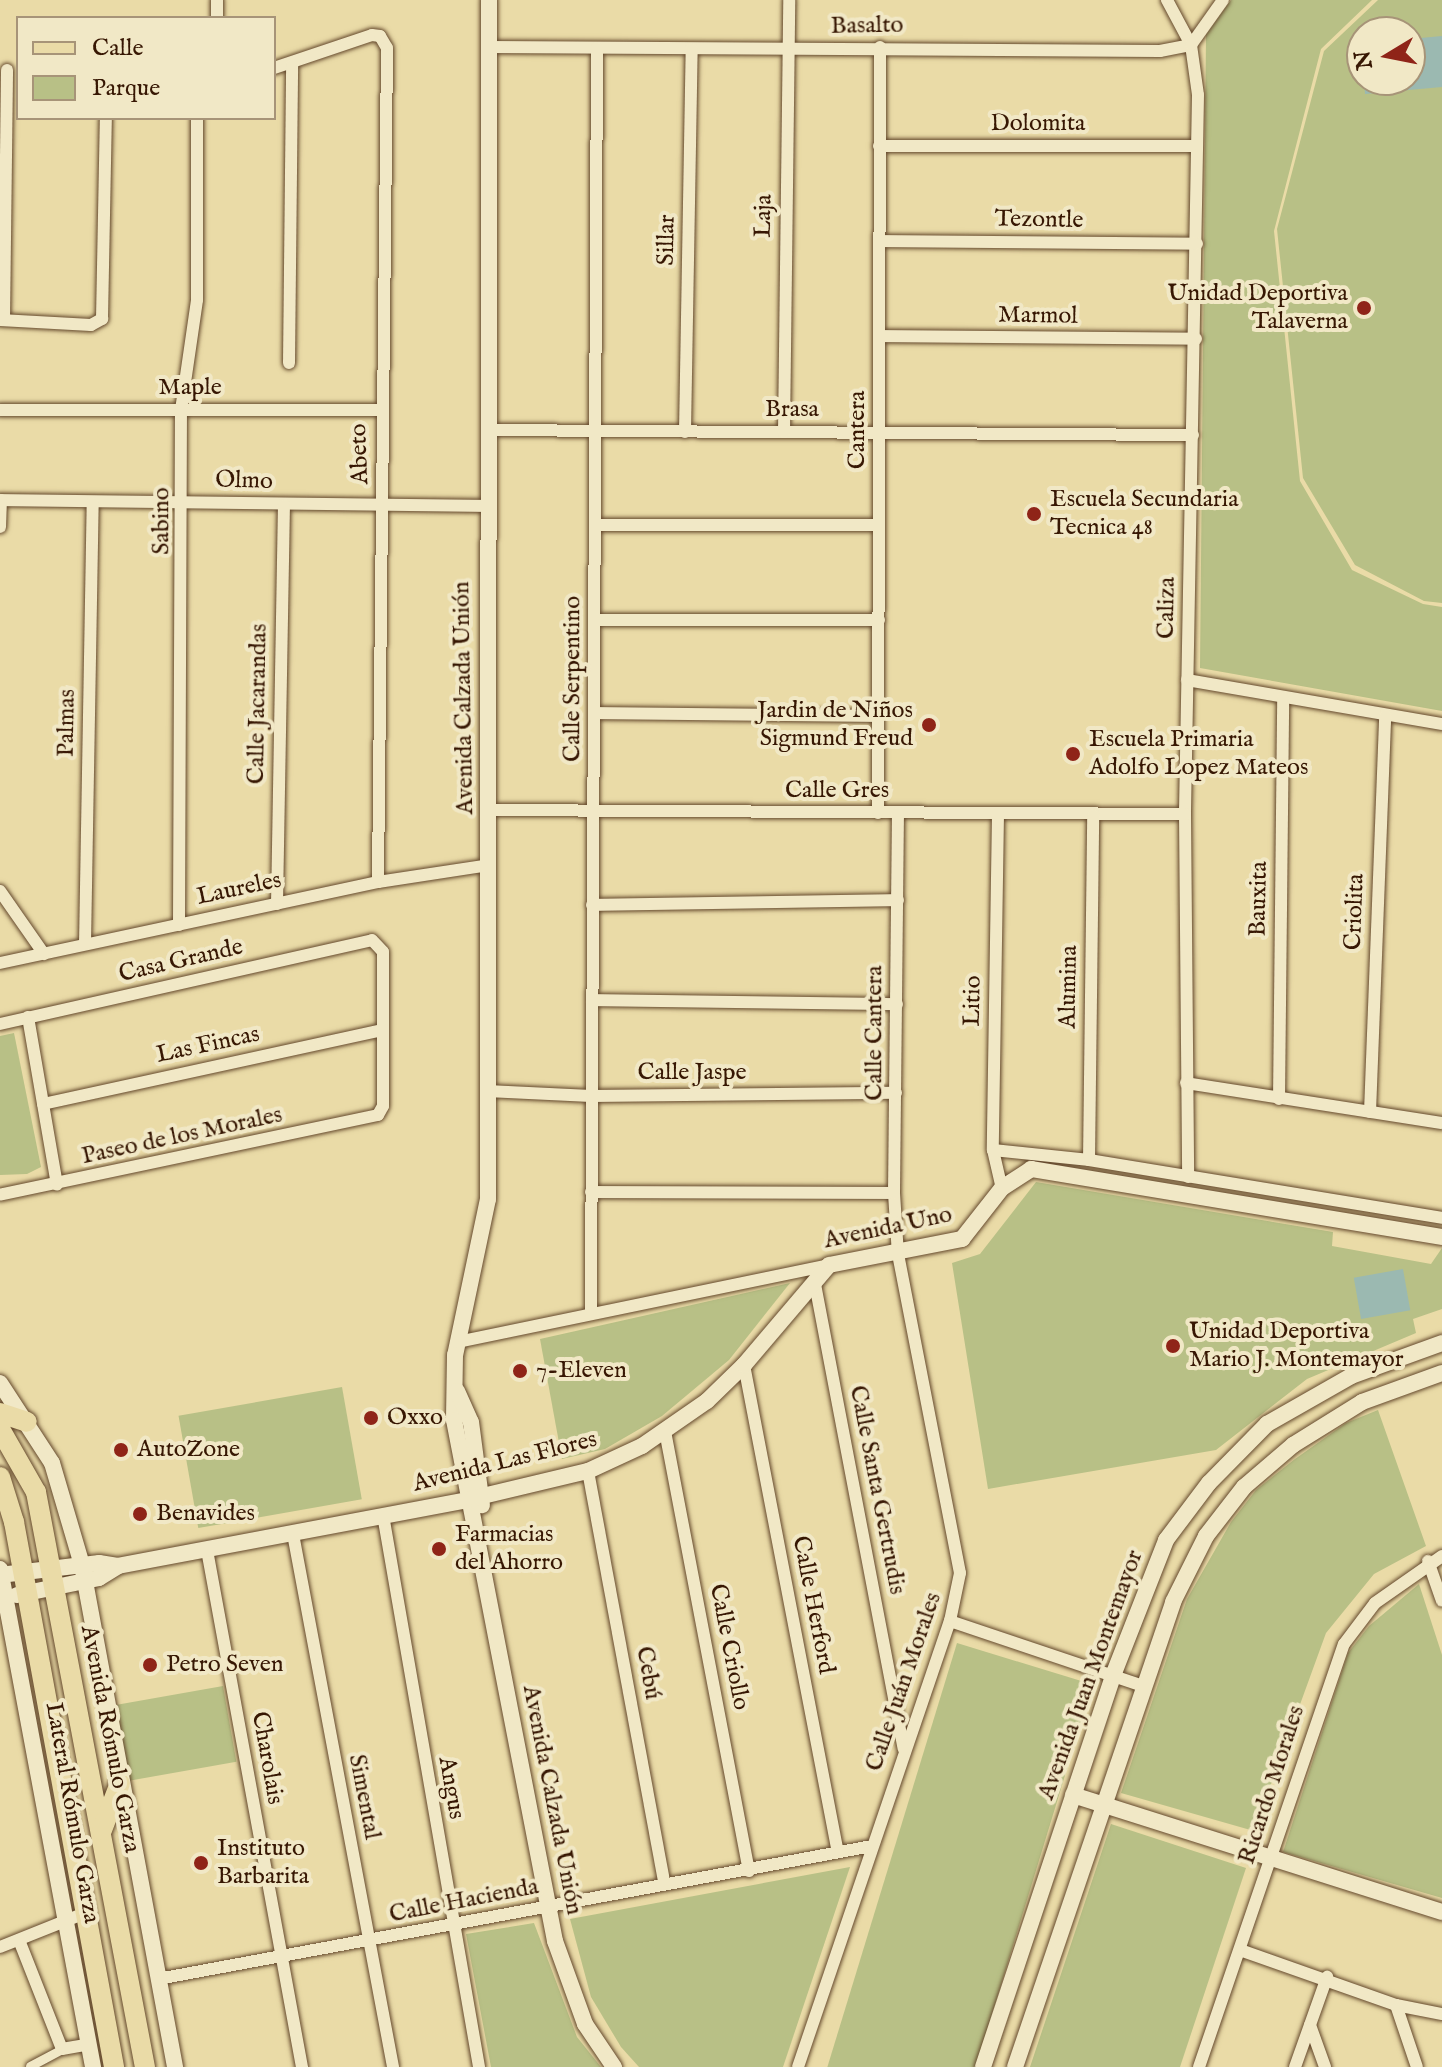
<!DOCTYPE html>
<html>
<head>
<meta charset="utf-8">
<style>
	body { margin:0 }
	#map { position:relative; width:1442px; height:2067px; overflow:hidden; background:#eadba7; font-family:"IM FELL English",serif }
	div>[style] { position:absolute }
	[style*='--x'] { left:calc(var(--x)*1px); top:calc(var(--y)*1px); width:calc(var(--w)*1px); rotate:calc(var(--a)*1deg) }
	.green>* { inset:0; background:#b8c086; transform-origin:0 0 }
	.water>* { inset:0; background:#9bb9b1; transform-origin:0 0 }
	.roads { filter:drop-shadow(0 0 2px #64482c) drop-shadow(0 0 2px #64482c) }
	.pedestrian>* { height:9px; margin:-4.5px; padding:0 4.5px; transform-origin:4.5px; border-radius:4.5px; background:#f1e8c6 }
	.minor>* { height:12px; margin:-6px; padding:0 6px; transform-origin:6px; border-radius:6px; background:#f1e8c6 }
	.tertiary>* { height:16px; margin:-8px; padding:0 8px; transform-origin:8px; border-radius:8px; background:#f1e8c6 }
	.primary>* { height:20px; margin:-10px; padding:0 10px; transform-origin:10px; border-radius:10px; background:#eadba7 }
	.dots>* { width:22px; height:22px; translate:-50% -50%; box-sizing:border-box; border:4px solid #f1e8c6; border-radius:50% }
	span { translate:-50% -50%; white-space:nowrap; text-align:center; line-height:1.15; -webkit-text-stroke:8px #f1e8c6; paint-order:stroke }
	.street-label { font-size:24px; color:#371703 }
	.poi-label { font-size:24px; color:#371703 }
	.right { translate:-100% -50%; text-align:right }
	.left { translate:0 -50%; text-align:left }
	.legend { position:absolute; left:16px; top:16px; width:260px; height:104px; box-sizing:border-box; background:#f1e8c6; border:2px solid #a79478; margin:0; padding:10px 14px; list-style:none; font-size:24px; color:#371703 }
	.legend li { display:flex; align-items:center; gap:16px; height:40px }
	.legend b { width:40px; border:2px solid #a79478 }
	.north { position:absolute; left:1346px; top:16px; width:80px; height:80px; box-sizing:border-box; background:#f1e8c6; border:2px solid #a79478; border-radius:50%; rotate:260deg; font-size:22px; font-weight:700; line-height:32px; text-align:center; color:#371703 }
	.north::after { content:''; display:block; margin:auto; width:28px; height:36px; background:#8f2418; clip-path:polygon(50% 0,100% 100%,50% 72%,0 100%) }
</style>
</head>
<body>
<div id="map">
	<div class="green">
		<i style="clip-path:polygon(1231px 0,1372px 0,1321px 49px,1274px 231px,1300px 481px,1352px 570px,1423px 604px,1442px 607px,1442px 711px,1200px 668px,1206px 35px)"></i>
		<i style="clip-path:polygon(evenodd,1378px 0,1442px 0,1442px 603px,1424px 601px,1355px 565px,1303px 478px,1277px 229px,1324px 51px,1378px 0,1362px 32px,1410px 32px,1410px 80px,1362px 80px,1362px 32px)"></i>
		<i style="clip-path:polygon(14px 1033px,41px 1167px,27px 1174px,0 1175px,0 1036px)"></i>
		<i style="clip-path:polygon(1036px 1182px,1333px 1232px,1332px 1246px,1431px 1264px,1442px 1248px,1442px 1309px,1413px 1319px,1416px 1333px,1307px 1379px,1216px 1450px,988px 1489px,952px 1263px,980px 1254px)"></i>
		<i style="clip-path:polygon(790px 1283px,729px 1360px,662px 1416px,605px 1449px,562px 1459px,540px 1339px)"></i>
		<i style="left:342px;top:1387px;width:114px;height:166px;rotate:80deg"></i>
		<i style="clip-path:polygon(1378px 1410px,1426px 1546px,1374px 1574px,1326px 1633px,1254px 1831px,1121px 1793px,1187px 1599px,1231px 1522px,1256px 1490px,1295px 1459px,1346px 1423px)"></i>
		<i style="clip-path:polygon(1419px 1584px,1442px 1655px,1442px 1898px,1283px 1852px,1348px 1653px,1369px 1626px)"></i>
		<i style="left:957px;top:1643px;width:142px;height:447px;rotate:17deg"></i>
		<i style="left:223px;top:1686px;width:77px;height:109px;rotate:80deg"></i>
		<i style="clip-path:polygon(1111px 1824px,1246px 1868px,1180px 2067px,1030px 2067px)"></i>
		<i style="clip-path:polygon(850px 1867px,783px 2067px,639px 2067px,621px 2047px,591px 1997px,570px 1919px)"></i>
		<i style="clip-path:polygon(534px 1923px,577px 2037px,601px 2067px,491px 2067px,466px 1934px)"></i>
	</div>
	<div class="water">
		<i style="clip-path:polygon(1442px 36px,1442px 87px,1365px 94px,1364px 80px,1410px 80px,1410px 39px)"></i>
		<i style="left:1403px;top:1269px;width:42px;height:50px;rotate:80deg"></i>
	</div>
	<div class="roads">
		<div class="pedestrian">
			<i style="--x:30;--y:2066;--w:36;--a:-28"></i>
		</div>
		<div class="minor">
			<i style="--x:217;--y:0;--w:18;--a:90"></i>
			<i style="--x:1167;--y:0;--w:51;--a:61.9"></i>
			<i style="--x:1191;--y:45;--w:50;--a:82"></i>
			<i style="--x:1198;--y:95;--w:719;--a:91.04"></i>
			<i style="--x:1185;--y:814;--w:363;--a:89.5"></i>
			<i style="--x:489;--y:47;--w:671;--a:0.34"></i>
			<i style="--x:1160;--y:51;--w:32;--a:-11"></i>
			<i style="--x:1191;--y:45;--w:55;--a:-54.6"></i>
			<i style="--x:274;--y:68;--w:103;--a:-18.6"></i>
			<i style="--x:372;--y:35;--w:8;--a:7"></i>
			<i style="--x:380;--y:36;--w:14;--a:60"></i>
			<i style="--x:387;--y:48;--w:834;--a:90.62"></i>
			<i style="--x:879;--y:146;--w:318;--a:0"></i>
			<i style="--x:880;--y:241;--w:317;--a:0.5"></i>
			<i style="--x:0;--y:320;--w:91;--a:3.1"></i>
			<i style="--x:91;--y:325;--w:13;--a:-29"></i>
			<i style="--x:102;--y:319;--w:201;--a:-88.9"></i>
			<i style="--x:4;--y:320;--w:250;--a:-89.3"></i>
			<i style="--x:880;--y:336;--w:316;--a:0.5"></i>
			<i style="--x:289;--y:363;--w:298;--a:-89.4"></i>
			<i style="--x:0;--y:410;--w:380;--a:0"></i>
			<i style="--x:487;--y:430;--w:706;--a:0.41"></i>
			<i style="--x:685;--y:432;--w:383;--a:-89"></i>
			<i style="--x:784;--y:432;--w:432;--a:-89.3"></i>
			<i style="--x:0;--y:500;--w:486;--a:0.7"></i>
			<i style="--x:597;--y:525;--w:282;--a:0"></i>
			<i style="--x:0;--y:527;--w:27;--a:-88"></i>
			<i style="--x:596;--y:620;--w:283;--a:0"></i>
			<i style="--x:1187;--y:680;--w:259;--a:9.8"></i>
			<i style="--x:596;--y:713;--w:282;--a:0.6"></i>
			<i style="--x:489;--y:810;--w:696;--a:0.33"></i>
			<i style="--x:878;--y:813;--w:766;--a:-89.85"></i>
			<i style="--x:998;--y:814;--w:336;--a:90.9"></i>
			<i style="--x:993;--y:1150;--w:39;--a:77"></i>
			<i style="--x:0;--y:891;--w:77;--a:55.1"></i>
			<i style="--x:277;--y:904;--w:399;--a:-89"></i>
			<i style="--x:592;--y:905;--w:306;--a:-0.9"></i>
			<i style="--x:179;--y:925;--w:515;--a:-89.78"></i>
			<i style="--x:181;--y:410;--w:111;--a:-81.7"></i>
			<i style="--x:197;--y:300;--w:182;--a:-90"></i>
			<i style="--x:85;--y:944;--w:441;--a:-89"></i>
			<i style="--x:0;--y:963;--w:387;--a:-12.1"></i>
			<i style="--x:378;--y:882;--w:112;--a:-8.7"></i>
			<i style="--x:592;--y:1000;--w:305;--a:0.8"></i>
			<i style="--x:28;--y:1017;--w:170;--a:80.2"></i>
			<i style="--x:0;--y:1024;--w:381;--a:-12.7"></i>
			<i style="--x:372;--y:940;--w:16;--a:47"></i>
			<i style="--x:383;--y:952;--w:154;--a:90"></i>
			<i style="--x:383;--y:1106;--w:10;--a:119"></i>
			<i style="--x:378;--y:1115;--w:386;--a:168.1"></i>
			<i style="--x:1186;--y:1083;--w:259;--a:8.9"></i>
			<i style="--x:487;--y:1091;--w:104;--a:2.8"></i>
			<i style="--x:591;--y:1096;--w:305;--a:-0.6"></i>
			<i style="--x:1279;--y:1099;--w:401;--a:-89.4"></i>
			<i style="--x:43;--y:1104;--w:348;--a:-12.3"></i>
			<i style="--x:1370;--y:1112;--w:397;--a:-87.8"></i>
			<i style="--x:993;--y:1150;--w:97;--a:5.9"></i>
			<i style="--x:1089;--y:1160;--w:358;--a:9.3"></i>
			<i style="--x:1089;--y:1160;--w:345;--a:-89.3"></i>
			<i style="--x:591;--y:1192;--w:303;--a:0.2"></i>
			<i style="--x:815;--y:1284;--w:473;--a:79.2"></i>
			<i style="--x:591;--y:1311;--w:1263;--a:-89.73"></i>
			<i style="--x:458;--y:1342;--w:379;--a:-11.7"></i>
			<i style="--x:744;--y:1365;--w:496;--a:79.1"></i>
			<i style="--x:665;--y:1431;--w:448;--a:79.2"></i>
			<i style="--x:588;--y:1471;--w:419;--a:79.5"></i>
			<i style="--x:383;--y:1515;--w:560;--a:80.13"></i>
			<i style="--x:293;--y:1534;--w:542;--a:79.37"></i>
			<i style="--x:207;--y:1550;--w:526;--a:79.59"></i>
			<i style="--x:1428;--y:1561;--w:42;--a:70.7"></i>
			<i style="--x:950;--y:1621;--w:204;--a:18.6"></i>
			<i style="--x:19;--y:1940;--w:117;--a:68.5"></i>
			<i style="--x:62;--y:2049;--w:27;--a:-10"></i>
			<i style="--x:0;--y:1947;--w:92;--a:-21.8"></i>
			<i style="--x:1240;--y:1950;--w:165;--a:19.4"></i>
			<i style="--x:1396;--y:2005;--w:47;--a:11.1"></i>
			<i style="--x:158;--y:1979;--w:726;--a:-10.55"></i>
			<i style="--x:1396;--y:2005;--w:65;--a:71.3"></i>
			<i style="--x:1310;--y:2025;--w:45;--a:70.3"></i>
			<i style="--x:798;--y:2067;--w:471;--a:-71.2"></i>
			<i style="--x:950;--y:1621;--w:49;--a:-78.2"></i>
			<i style="--x:960;--y:1573;--w:324;--a:-101"></i>
			<i style="--x:898;--y:1255;--w:62;--a:-93.7"></i>
			<i style="--x:894;--y:1193;--w:380;--a:-89.4"></i>
			<i style="--x:1199;--y:2067;--w:447;--a:-71.1"></i>
			<i style="--x:1344;--y:1644;--w:51;--a:-52.9"></i>
			<i style="--x:1375;--y:1603;--w:82;--a:-35"></i>
			<i style="--x:1295;--y:2067;--w:96;--a:-70.4"></i>
		</div>
		<div class="tertiary">
			<i style="--x:489;--y:0;--w:1199;--a:90.05"></i>
			<i style="--x:488;--y:1199;--w:159;--a:101.9"></i>
			<i style="--x:455;--y:1355;--w:65;--a:90.9"></i>
			<i style="--x:454;--y:1420;--w:531;--a:79.03"></i>
			<i style="--x:555;--y:1941;--w:88;--a:70.1"></i>
			<i style="--x:585;--y:2024;--w:52;--a:56"></i>
			<i style="--x:0;--y:1383;--w:95;--a:57"></i>
			<i style="--x:52;--y:1463;--w:106;--a:73.6"></i>
			<i style="--x:82;--y:1565;--w:511;--a:79.5"></i>
			<i style="--x:457;--y:1391;--w:34;--a:66"></i>
			<i style="--x:471;--y:1422;--w:84;--a:82.5"></i>
			<i style="--x:0;--y:1569;--w:507;--a:79.42"></i>
			<i style="--x:0;--y:1575;--w:100;--a:-6.9"></i>
			<i style="--x:99;--y:1563;--w:19;--a:9"></i>
			<i style="--x:118;--y:1566;--w:354;--a:-10.7"></i>
			<i style="--x:466;--y:1500;--w:125;--a:-13.4"></i>
			<i style="--x:588;--y:1471;--w:60;--a:-24.8"></i>
			<i style="--x:642;--y:1446;--w:79;--a:-34.7"></i>
			<i style="--x:707;--y:1401;--w:52;--a:-44.2"></i>
			<i style="--x:744;--y:1365;--w:131;--a:-49.6"></i>
			<i style="--x:829;--y:1265;--w:136;--a:-11.1"></i>
			<i style="--x:962;--y:1239;--w:65;--a:-51.9"></i>
			<i style="--x:1002;--y:1188;--w:35;--a:-33"></i>
			<i style="--x:1031;--y:1169;--w:417;--a:9.4"></i>
			<i style="--x:17;--y:1595;--w:84;--a:-11.7"></i>
			<i style="--x:99;--y:1578;--w:22;--a:-32"></i>
			<i style="--x:1073;--y:1795;--w:387;--a:17.6"></i>
			<i style="--x:983;--y:2067;--w:415;--a:-71.6"></i>
			<i style="--x:1114;--y:1673;--w:143;--a:-68.6"></i>
			<i style="--x:1166;--y:1540;--w:71;--a:-53"></i>
			<i style="--x:1209;--y:1483;--w:83;--a:-45.5"></i>
			<i style="--x:1267;--y:1424;--w:97;--a:-29.7"></i>
			<i style="--x:1351;--y:1376;--w:97;--a:-19.9"></i>
			<i style="--x:1015;--y:2067;--w:491;--a:-71.2"></i>
			<i style="--x:1173;--y:1602;--w:74;--a:-63.4"></i>
			<i style="--x:1206;--y:1536;--w:62;--a:-52.2"></i>
			<i style="--x:1244;--y:1487;--w:65;--a:-40.6"></i>
			<i style="--x:1293;--y:1445;--w:81;--a:-31.9"></i>
			<i style="--x:1362;--y:1402;--w:85;--a:-19.9"></i>
		</div>
		<div class="primary">
			<i style="--x:0;--y:1413;--w:28;--a:18"></i>
			<i style="--x:0;--y:1429;--w:73;--a:60.3"></i>
			<i style="--x:36;--y:1492;--w:585;--a:79.27"></i>
			<i style="--x:0;--y:1477;--w:47;--a:72.7"></i>
			<i style="--x:14;--y:1522;--w:554;--a:79.6"></i>
			<i style="--x:102;--y:1830;--w:50;--a:-69"></i>
		</div>
	</div>
	<div class="dots">
		<i style="left:1364px;top:308px;background:#8f2418"></i>
		<i style="left:1034px;top:514px;background:#8f2418"></i>
		<i style="left:929px;top:725px;background:#8f2418"></i>
		<i style="left:1073px;top:754px;background:#8f2418"></i>
		<i style="left:1173px;top:1346px;background:#8f2418"></i>
		<i style="left:520px;top:1371px;background:#8f2418"></i>
		<i style="left:371px;top:1418px;background:#8f2418"></i>
		<i style="left:121px;top:1450px;background:#8f2418"></i>
		<i style="left:140px;top:1514px;background:#8f2418"></i>
		<i style="left:439px;top:1549px;background:#8f2418"></i>
		<i style="left:150px;top:1665px;background:#8f2418"></i>
		<i style="left:201px;top:1863px;background:#8f2418"></i>
	</div>
	<div class="street-label">
		<span style="left:867px;top:26px;rotate:-1deg">Basalto</span>
		<span style="left:1038px;top:124px">Dolomita</span>
		<span style="left:764px;top:216px;rotate:-89deg">Laja</span>
		<span style="left:1039px;top:220px;rotate:1deg">Tezontle</span>
		<span style="left:667px;top:240px;rotate:-89deg">Sillar</span>
		<span style="left:1038px;top:316px;rotate:1deg">Marmol</span>
		<span style="left:190px;top:388px">Maple</span>
		<span style="left:792px;top:410px">Brasa</span>
		<span style="left:858px;top:430px;rotate:-90deg">Cantera</span>
		<span style="left:360px;top:454px;rotate:-92deg">Abeto</span>
		<span style="left:244px;top:481px;rotate:2deg">Olmo</span>
		<span style="left:162px;top:521px;rotate:-90deg">Sabino</span>
		<span style="left:1167px;top:608px;rotate:-89deg">Caliza</span>
		<span style="left:573px;top:679px;rotate:-90deg">Calle Serpentino</span>
		<span style="left:464px;top:698px;rotate:-91deg">Avenida Calzada Unión</span>
		<span style="left:258px;top:704px;rotate:-89deg">Calle Jacarandas</span>
		<span style="left:67px;top:723px;rotate:-89deg">Palmas</span>
		<span style="left:837px;top:791px">Calle Gres</span>
		<span style="left:239px;top:889px;rotate:-12deg">Laureles</span>
		<span style="left:1259px;top:899px;rotate:-89deg">Bauxita</span>
		<span style="left:1355px;top:912px;rotate:-88deg">Criolita</span>
		<span style="left:181px;top:961px;rotate:-13deg">Casa Grande</span>
		<span style="left:1069px;top:987px;rotate:-89deg">Alumina</span>
		<span style="left:973px;top:1001px;rotate:-89deg">Litio</span>
		<span style="left:875px;top:1033px;rotate:-90deg">Calle Cantera</span>
		<span style="left:208px;top:1045px;rotate:-12deg">Las Fincas</span>
		<span style="left:692px;top:1073px">Calle Jaspe</span>
		<span style="left:182px;top:1136px;rotate:-12deg">Paseo de los Morales</span>
		<span style="left:888px;top:1228px;rotate:-12deg">Avenida Uno</span>
		<span style="left:505px;top:1462px;rotate:-14deg">Avenida Las Flores</span>
		<span style="left:877px;top:1490px;rotate:79deg">Calle Santa Gertrudis</span>
		<span style="left:813px;top:1605px;rotate:79deg">Calle Herford</span>
		<span style="left:729px;top:1647px;rotate:79deg">Calle Criollo</span>
		<span style="left:648px;top:1673px;rotate:80deg">Cebú</span>
		<span style="left:1091px;top:1675px;rotate:-70deg">Avenida Juan Montemayor</span>
		<span style="left:904px;top:1682px;rotate:-71deg">Calle Juán Morales</span>
		<span style="left:110px;top:1739px;rotate:79deg">Avenida Rómulo Garza</span>
		<span style="left:267px;top:1758px;rotate:80deg">Charolais</span>
		<span style="left:1272px;top:1785px;rotate:-72deg">Ricardo Morales</span>
		<span style="left:451px;top:1788px;rotate:80deg">Angus</span>
		<span style="left:364px;top:1797px;rotate:79deg">Simental</span>
		<span style="left:552px;top:1800px;rotate:79deg">Avenida Calzada Unión</span>
		<span style="left:72px;top:1813px;rotate:80deg">Lateral Rómulo Garza</span>
		<span style="left:464px;top:1901px;rotate:-11deg">Calle Hacienda</span>
	</div>
	<div class="poi-label">
		<span class="right" style="left:1348px;top:308px">Unidad Deportiva<br>Talaverna</span>
		<span class="left" style="left:1050px;top:514px">Escuela Secundaria<br>Tecnica 48</span>
		<span class="right" style="left:913px;top:725px">Jardin de Niños<br>Sigmund Freud</span>
		<span class="left" style="left:1089px;top:754px">Escuela Primaria<br>Adolfo Lopez Mateos</span>
		<span class="left" style="left:1189px;top:1346px">Unidad Deportiva<br>Mario J. Montemayor</span>
		<span class="left" style="left:536px;top:1371px">7-Eleven</span>
		<span class="left" style="left:387px;top:1418px">Oxxo</span>
		<span class="left" style="left:137px;top:1450px">AutoZone</span>
		<span class="left" style="left:156px;top:1514px">Benavides</span>
		<span class="left" style="left:455px;top:1549px">Farmacias<br>del Ahorro</span>
		<span class="left" style="left:166px;top:1665px">Petro Seven</span>
		<span class="left" style="left:217px;top:1863px">Instituto<br>Barbarita</span>
	</div>
	<ul class="legend">
	<li><b style="height:10px;background:#eadba7"></b>Calle</li>
	<li><b style="height:22px;background:#b8c086"></b>Parque</li>
	</ul>
	<div class="north">N</div>
</div>
</body>
</html>
